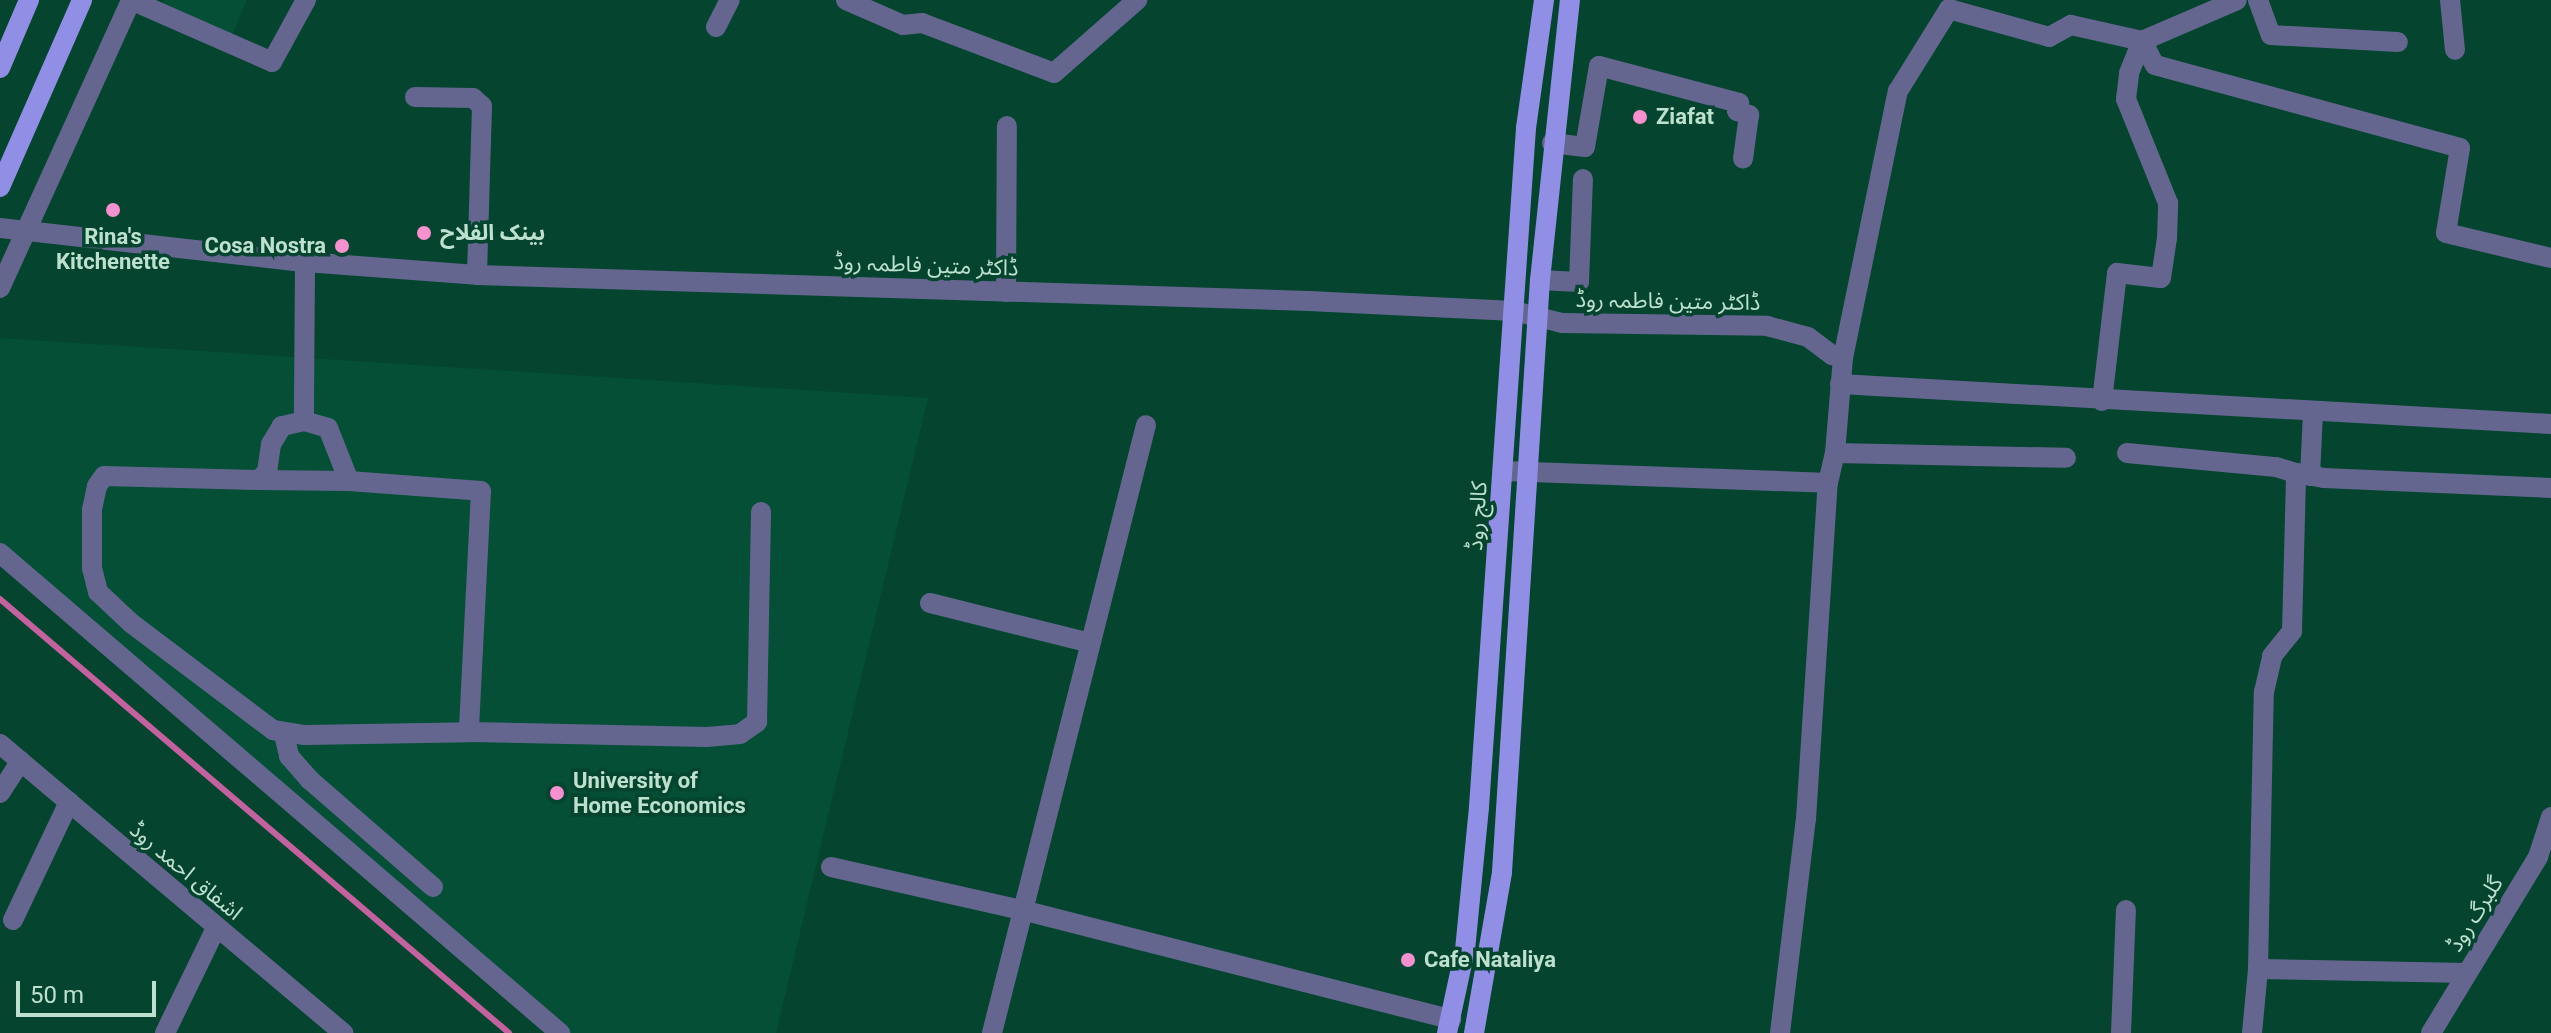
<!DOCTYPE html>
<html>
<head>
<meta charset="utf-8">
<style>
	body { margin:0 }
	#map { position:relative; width:2551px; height:1033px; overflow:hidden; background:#05442f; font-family:Roboto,"Noto Sans Arabic",sans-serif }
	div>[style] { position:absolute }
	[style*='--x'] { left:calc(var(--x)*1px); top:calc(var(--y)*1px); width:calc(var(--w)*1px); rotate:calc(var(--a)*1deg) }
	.built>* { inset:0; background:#044f36 }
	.stream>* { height:6px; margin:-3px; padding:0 3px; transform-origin:3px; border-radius:3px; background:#c4619f }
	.minor>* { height:20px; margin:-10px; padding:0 10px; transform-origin:10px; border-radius:10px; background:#656690 }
	.major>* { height:20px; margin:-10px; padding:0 10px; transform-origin:10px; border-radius:10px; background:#918fe5 }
	.dots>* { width:22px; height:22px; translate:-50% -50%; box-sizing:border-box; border:4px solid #05442f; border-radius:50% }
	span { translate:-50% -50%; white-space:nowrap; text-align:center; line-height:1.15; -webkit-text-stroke:7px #05442f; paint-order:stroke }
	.poi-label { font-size:22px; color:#bee1cf; font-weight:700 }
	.left { translate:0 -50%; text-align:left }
	.right { translate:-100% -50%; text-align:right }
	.street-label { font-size:22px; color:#bee1cf }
	.scale { position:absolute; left:16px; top:981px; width:140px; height:36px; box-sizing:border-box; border:4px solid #bee1cf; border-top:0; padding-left:10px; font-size:24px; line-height:28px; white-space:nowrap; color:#bee1cf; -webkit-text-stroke:6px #05442f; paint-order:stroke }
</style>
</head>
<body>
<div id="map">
	<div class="built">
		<i style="clip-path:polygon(164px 0,247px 0,231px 38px,161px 7px)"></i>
		<i style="clip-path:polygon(0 338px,928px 398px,776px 1033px,560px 1033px,0 553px)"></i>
	</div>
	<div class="stream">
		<i style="--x:0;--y:599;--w:669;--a:40.45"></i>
	</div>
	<div class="minor">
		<i style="--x:131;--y:0;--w:154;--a:23.7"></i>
		<i style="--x:272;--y:62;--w:71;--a:-61.3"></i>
		<i style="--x:846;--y:0;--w:62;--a:23.7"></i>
		<i style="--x:903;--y:25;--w:19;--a:-6"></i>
		<i style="--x:922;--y:23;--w:141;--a:20.7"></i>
		<i style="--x:1054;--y:73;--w:111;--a:-41.3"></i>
		<i style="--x:2258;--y:0;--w:37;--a:70"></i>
		<i style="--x:2271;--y:35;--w:127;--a:3.2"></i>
		<i style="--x:2450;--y:0;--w:50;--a:84.3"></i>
		<i style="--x:716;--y:27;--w:30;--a:-63"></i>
		<i style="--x:2142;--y:41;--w:27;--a:62"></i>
		<i style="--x:2155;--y:65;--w:316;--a:15.2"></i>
		<i style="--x:2460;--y:148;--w:86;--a:99.4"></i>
		<i style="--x:2446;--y:233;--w:108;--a:13.4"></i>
		<i style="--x:415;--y:97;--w:58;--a:1"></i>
		<i style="--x:473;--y:98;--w:12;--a:42"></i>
		<i style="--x:482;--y:106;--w:169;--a:91.7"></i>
		<i style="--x:1552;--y:143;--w:33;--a:7"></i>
		<i style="--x:1585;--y:147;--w:82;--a:-80.2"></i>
		<i style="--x:1599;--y:66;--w:145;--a:14.8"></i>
		<i style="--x:1739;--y:103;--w:8;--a:104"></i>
		<i style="--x:1737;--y:111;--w:13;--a:18"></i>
		<i style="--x:1749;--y:115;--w:44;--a:97.8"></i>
		<i style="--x:0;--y:228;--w:307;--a:6.4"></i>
		<i style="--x:305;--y:262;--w:172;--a:4.3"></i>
		<i style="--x:477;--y:275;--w:832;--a:1.79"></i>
		<i style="--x:1309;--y:301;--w:205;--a:2.8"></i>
		<i style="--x:1514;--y:311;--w:49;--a:14"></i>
		<i style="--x:1562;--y:323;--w:205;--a:0.8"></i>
		<i style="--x:1767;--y:326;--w:42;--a:15"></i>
		<i style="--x:1808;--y:337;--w:30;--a:37"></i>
		<i style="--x:1832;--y:355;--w:11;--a:15"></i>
		<i style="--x:305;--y:262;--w:159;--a:90.4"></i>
		<i style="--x:304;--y:421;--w:25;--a:16"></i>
		<i style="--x:328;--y:428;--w:57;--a:68.4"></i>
		<i style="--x:349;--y:481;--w:132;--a:4.3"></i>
		<i style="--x:481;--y:491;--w:241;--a:92.9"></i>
		<i style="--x:469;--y:732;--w:238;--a:1.2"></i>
		<i style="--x:707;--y:737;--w:33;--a:-5"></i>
		<i style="--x:740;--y:734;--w:21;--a:-35"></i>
		<i style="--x:757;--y:722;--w:210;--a:-88.9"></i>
		<i style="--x:1540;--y:280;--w:39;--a:3"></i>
		<i style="--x:1579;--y:282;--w:103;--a:-87.8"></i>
		<i style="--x:0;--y:288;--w:316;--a:-65.5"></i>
		<i style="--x:1006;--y:292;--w:166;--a:-89.7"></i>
		<i style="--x:1840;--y:384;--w:712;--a:3.22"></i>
		<i style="--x:2102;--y:401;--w:129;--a:-83.3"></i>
		<i style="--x:2117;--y:273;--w:44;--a:6.5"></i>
		<i style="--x:2161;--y:278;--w:40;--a:-81.5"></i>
		<i style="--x:2167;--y:238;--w:35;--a:-88"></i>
		<i style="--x:2168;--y:203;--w:112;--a:-112"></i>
		<i style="--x:2126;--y:99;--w:26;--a:-83"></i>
		<i style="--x:2129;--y:73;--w:35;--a:-68"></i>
		<i style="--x:304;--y:421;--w:23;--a:167"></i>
		<i style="--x:282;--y:426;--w:21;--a:121"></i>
		<i style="--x:271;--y:444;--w:28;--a:98"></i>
		<i style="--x:267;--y:472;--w:11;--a:135"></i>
		<i style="--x:259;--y:480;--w:155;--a:-178.5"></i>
		<i style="--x:104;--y:476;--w:12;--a:125"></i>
		<i style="--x:97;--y:486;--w:24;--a:102"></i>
		<i style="--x:92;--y:509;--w:59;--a:90"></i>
		<i style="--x:92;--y:568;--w:25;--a:76"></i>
		<i style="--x:98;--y:592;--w:45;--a:43.2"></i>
		<i style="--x:131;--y:623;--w:178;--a:37"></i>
		<i style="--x:273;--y:730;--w:32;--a:9"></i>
		<i style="--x:305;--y:735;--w:164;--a:-1"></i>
		<i style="--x:1835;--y:453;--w:231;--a:1.2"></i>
		<i style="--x:2127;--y:453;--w:150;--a:5.4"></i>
		<i style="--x:2276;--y:467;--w:21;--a:17"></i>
		<i style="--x:1504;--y:471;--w:324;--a:2.1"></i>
		<i style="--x:2310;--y:476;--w:63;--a:-87.3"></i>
		<i style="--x:259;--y:480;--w:90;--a:0.6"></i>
		<i style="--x:0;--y:553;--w:738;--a:40.6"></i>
		<i style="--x:930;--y:603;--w:165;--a:14"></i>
		<i style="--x:284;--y:734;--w:23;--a:77"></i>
		<i style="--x:289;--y:756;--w:32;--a:49"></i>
		<i style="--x:310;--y:780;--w:163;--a:41"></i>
		<i style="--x:0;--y:744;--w:449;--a:40.1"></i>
		<i style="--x:0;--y:793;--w:38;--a:-57"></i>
		<i style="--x:831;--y:867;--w:196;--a:12.7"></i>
		<i style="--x:1022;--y:910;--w:443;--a:14.3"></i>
		<i style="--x:13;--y:920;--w:131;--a:-64.6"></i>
		<i style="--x:2258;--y:969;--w:209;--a:1.1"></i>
		<i style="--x:165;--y:1033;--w:117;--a:-64.1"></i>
		<i style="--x:992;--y:1033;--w:627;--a:-75.79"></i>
		<i style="--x:1780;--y:1033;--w:216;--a:-83.1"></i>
		<i style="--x:1806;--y:819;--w:337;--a:-86.3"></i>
		<i style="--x:1828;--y:483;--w:31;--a:-77"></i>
		<i style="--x:1835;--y:453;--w:95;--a:-85.2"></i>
		<i style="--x:1843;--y:358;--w:273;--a:-78.4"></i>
		<i style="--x:1898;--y:91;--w:97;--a:-58.1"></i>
		<i style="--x:1949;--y:9;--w:104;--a:15.6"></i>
		<i style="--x:2049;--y:37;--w:25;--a:-29"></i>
		<i style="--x:2071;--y:25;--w:73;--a:12.7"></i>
		<i style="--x:2142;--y:41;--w:103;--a:-23.3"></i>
		<i style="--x:2121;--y:1033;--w:123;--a:-87.7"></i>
		<i style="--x:2252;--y:1033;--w:64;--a:-84.6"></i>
		<i style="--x:2258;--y:969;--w:277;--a:-88.8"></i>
		<i style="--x:2264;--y:692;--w:37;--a:-77"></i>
		<i style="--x:2272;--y:656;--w:32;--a:-51"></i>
		<i style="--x:2292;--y:631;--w:158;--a:-88.5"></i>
		<i style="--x:2296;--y:473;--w:28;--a:10"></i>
		<i style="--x:2324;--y:478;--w:227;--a:2.5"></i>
		<i style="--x:2431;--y:1033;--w:206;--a:-58.7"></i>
		<i style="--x:2538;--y:857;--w:42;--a:-72"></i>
	</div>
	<div class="major">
		<i style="--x:0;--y:68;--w:74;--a:-66.9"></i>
		<i style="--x:0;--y:187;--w:204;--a:-66.3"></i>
		<i style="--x:1447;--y:1033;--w:85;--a:-77.8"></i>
		<i style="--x:1465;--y:950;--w:144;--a:-84.4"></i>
		<i style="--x:1479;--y:807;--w:681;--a:-86.04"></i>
		<i style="--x:1526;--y:128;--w:129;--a:-82"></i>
		<i style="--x:1474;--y:1033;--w:163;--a:-80.1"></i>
		<i style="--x:1502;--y:872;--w:593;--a:-86.33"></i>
		<i style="--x:1540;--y:280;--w:282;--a:-83.9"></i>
	</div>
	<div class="dots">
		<i style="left:1640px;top:117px;background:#f790ce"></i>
		<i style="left:113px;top:210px;background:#f790ce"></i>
		<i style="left:424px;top:233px;background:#f790ce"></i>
		<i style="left:342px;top:246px;background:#f790ce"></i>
		<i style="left:557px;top:793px;background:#f790ce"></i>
		<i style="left:1408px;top:960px;background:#f790ce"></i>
	</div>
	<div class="poi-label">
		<span class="left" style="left:1656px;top:117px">Ziafat</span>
		<span class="left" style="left:440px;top:233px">بینک الفلاح</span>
		<span style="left:113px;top:249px">Rina's<br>Kitchenette</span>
		<span class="right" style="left:326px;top:246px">Cosa Nostra</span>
		<span class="left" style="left:573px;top:793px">University of<br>Home Economics</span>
		<span class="left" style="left:1424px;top:960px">Cafe Nataliya</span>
	</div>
	<div class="street-label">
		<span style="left:926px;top:265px;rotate:2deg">ڈاکٹر متین فاطمہ روڈ</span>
		<span style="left:1668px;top:301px;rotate:1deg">ڈاکٹر متین فاطمہ روڈ</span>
		<span style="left:1477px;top:516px;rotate:-86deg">کالج روڈ</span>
		<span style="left:186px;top:871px;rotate:40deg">اشفاق احمد روڈ</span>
		<span style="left:2475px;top:914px;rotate:-58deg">گلبرگ روڈ</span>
	</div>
	<div class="scale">50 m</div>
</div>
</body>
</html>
